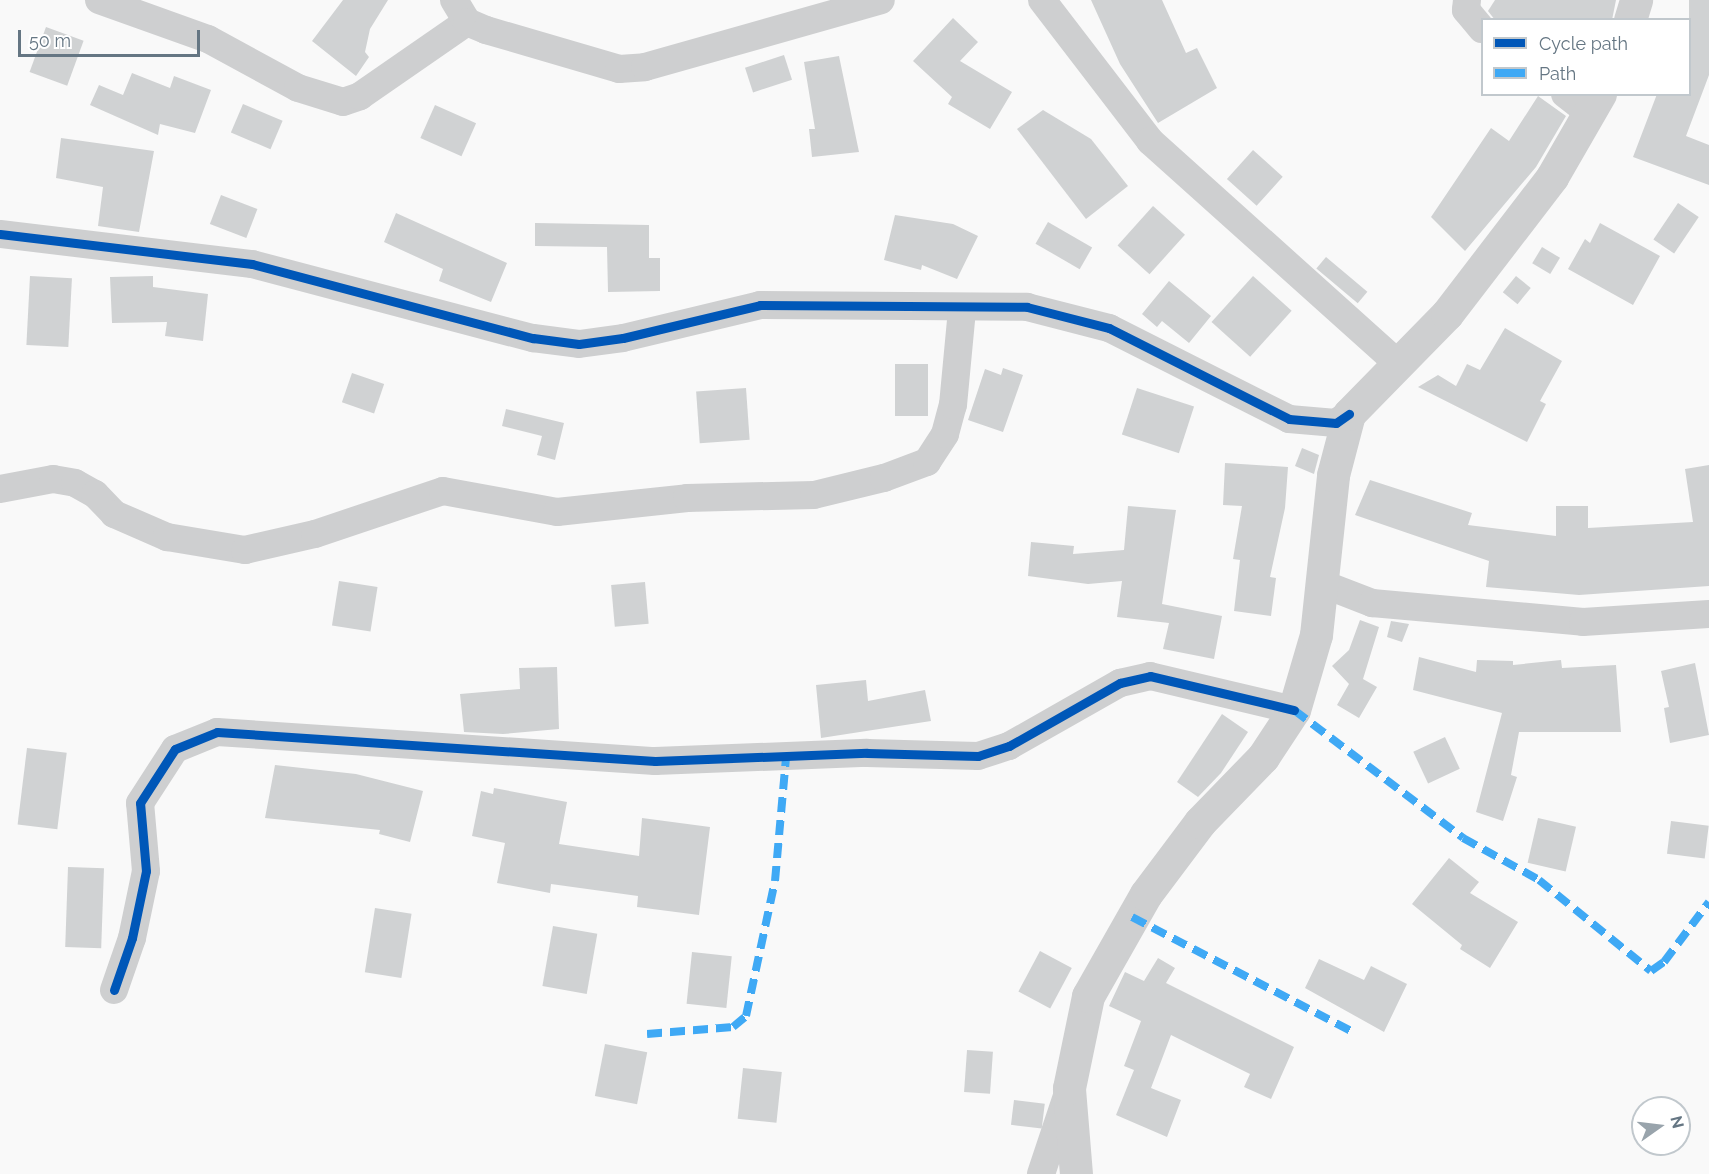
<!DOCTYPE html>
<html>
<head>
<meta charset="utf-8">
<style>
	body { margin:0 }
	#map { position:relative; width:1709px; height:1174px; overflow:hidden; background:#f9f9f9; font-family:Raleway,sans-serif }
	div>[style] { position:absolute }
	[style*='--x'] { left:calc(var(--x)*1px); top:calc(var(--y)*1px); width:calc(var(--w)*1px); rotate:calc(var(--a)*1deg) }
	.building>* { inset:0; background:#d0d2d3; transform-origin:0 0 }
	.minor>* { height:28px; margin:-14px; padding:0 14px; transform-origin:14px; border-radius:14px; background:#cecfd0 }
	.tertiary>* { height:33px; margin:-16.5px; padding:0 16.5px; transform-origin:16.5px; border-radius:16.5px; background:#cecfd0 }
	.quiet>* { height:8px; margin-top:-4px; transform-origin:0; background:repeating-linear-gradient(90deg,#3fa9f5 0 15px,transparent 0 23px) }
	.cycleway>* { height:9px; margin:-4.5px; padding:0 4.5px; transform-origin:4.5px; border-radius:4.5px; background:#0057b8 }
	span { translate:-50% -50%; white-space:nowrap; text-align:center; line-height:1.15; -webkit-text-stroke:6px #fff; paint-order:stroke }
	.legend { position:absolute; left:1481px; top:18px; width:210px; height:78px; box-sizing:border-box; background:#fff; border:2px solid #c1c8cd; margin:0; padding:8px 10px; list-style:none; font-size:18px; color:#657683 }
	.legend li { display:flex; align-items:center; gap:12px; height:30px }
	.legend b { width:30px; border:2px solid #c1c8cd }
	.north { position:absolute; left:1631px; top:1096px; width:60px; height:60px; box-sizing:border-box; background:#fff; border:2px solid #c1c8cd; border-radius:50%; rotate:76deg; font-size:16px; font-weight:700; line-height:24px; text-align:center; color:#657683 }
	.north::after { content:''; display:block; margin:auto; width:21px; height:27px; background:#99a4ac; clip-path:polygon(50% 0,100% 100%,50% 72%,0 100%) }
	.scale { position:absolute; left:18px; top:30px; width:182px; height:27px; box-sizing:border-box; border:3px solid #657683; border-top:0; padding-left:8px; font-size:18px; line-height:21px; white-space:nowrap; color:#657683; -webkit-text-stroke:4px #fff; paint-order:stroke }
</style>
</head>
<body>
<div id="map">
	<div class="building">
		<i style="clip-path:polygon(343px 0,388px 0,370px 29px,365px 52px,369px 57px,356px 76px,312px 41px)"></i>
		<i style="clip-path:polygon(1091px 0,1162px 0,1186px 53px,1197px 48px,1217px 88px,1158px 123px,1120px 64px)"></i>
		<i style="clip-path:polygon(1495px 0,1616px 0,1612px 20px,1495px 20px,1488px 11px)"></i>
		<i style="clip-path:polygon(1689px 0,1709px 0,1709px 75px,1686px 136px,1709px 145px,1709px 185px,1633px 157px,1657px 94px,1689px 94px)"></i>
		<i style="clip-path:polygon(953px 18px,978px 42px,960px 61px,1012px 92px,990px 129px,948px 104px,952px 97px,913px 61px)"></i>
		<i style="left:46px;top:27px;width:40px;height:48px;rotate:20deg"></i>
		<i style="left:784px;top:55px;width:26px;height:41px;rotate:72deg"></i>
		<i style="clip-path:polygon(839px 56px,859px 152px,812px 157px,809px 129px,815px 129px,804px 62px)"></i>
		<i style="clip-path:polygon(132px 73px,170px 88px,174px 76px,211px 90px,195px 133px,160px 124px,158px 135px,90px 105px,99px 85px,123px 95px)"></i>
		<i style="clip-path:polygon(1538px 96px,1566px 116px,1536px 167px,1465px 251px,1431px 217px,1491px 128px,1509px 141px)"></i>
		<i style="left:243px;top:104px;width:43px;height:31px;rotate:23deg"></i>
		<i style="left:435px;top:105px;width:45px;height:36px;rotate:24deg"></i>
		<i style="clip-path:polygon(1043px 110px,1091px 139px,1128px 186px,1086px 219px,1017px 129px)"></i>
		<i style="clip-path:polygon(61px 138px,154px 151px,139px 232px,98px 226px,103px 187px,56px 178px)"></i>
		<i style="left:1253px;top:150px;width:40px;height:39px;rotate:42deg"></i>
		<i style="left:221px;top:195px;width:39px;height:31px;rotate:21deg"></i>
		<i style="left:1678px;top:203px;width:25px;height:44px;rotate:34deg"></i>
		<i style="left:1153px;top:206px;width:43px;height:53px;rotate:42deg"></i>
		<i style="clip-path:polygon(396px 213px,507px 263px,491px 302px,439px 281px,443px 269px,384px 242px)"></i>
		<i style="clip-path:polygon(895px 215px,953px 224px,978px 236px,957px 279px,922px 265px,921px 270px,884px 260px)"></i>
		<i style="left:1048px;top:222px;width:51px;height:25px;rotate:30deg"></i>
		<i style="clip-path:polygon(535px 223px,649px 225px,649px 258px,660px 258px,660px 291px,608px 292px,607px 247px,535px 246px)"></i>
		<i style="clip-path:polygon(1600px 223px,1660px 256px,1633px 305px,1568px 269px,1585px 239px,1590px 243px)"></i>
		<i style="left:1542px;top:247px;width:21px;height:19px;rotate:31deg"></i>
		<i style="left:1326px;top:257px;width:54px;height:15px;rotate:40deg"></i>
		<i style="left:30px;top:276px;width:42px;height:69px;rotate:3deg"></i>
		<i style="clip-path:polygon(153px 276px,153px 287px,208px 294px,203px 341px,165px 336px,167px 322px,112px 323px,110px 277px)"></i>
		<i style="left:1253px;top:276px;width:52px;height:62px;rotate:42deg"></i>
		<i style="left:1516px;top:276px;width:19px;height:21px;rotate:39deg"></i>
		<i style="clip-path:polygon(1169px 281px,1211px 316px,1189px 343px,1162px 321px,1157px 327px,1142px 314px)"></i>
		<i style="clip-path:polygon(1505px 328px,1562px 361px,1540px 401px,1546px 404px,1527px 442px,1418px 387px,1438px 375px,1456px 386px,1467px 364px,1480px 370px)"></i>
		<i style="left:895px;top:364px;width:33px;height:52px"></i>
		<i style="clip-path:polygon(1003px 368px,1023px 375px,1003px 432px,968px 420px,985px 369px,1001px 375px)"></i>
		<i style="left:352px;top:373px;width:34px;height:31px;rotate:19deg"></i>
		<i style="left:746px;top:388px;width:52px;height:50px;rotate:86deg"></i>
		<i style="left:1137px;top:388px;width:60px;height:49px;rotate:18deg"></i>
		<i style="clip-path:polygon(506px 409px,564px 423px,555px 460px,537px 455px,542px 436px,502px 426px)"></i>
		<i style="clip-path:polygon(1302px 448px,1319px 455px,1314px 474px,1295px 466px)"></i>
		<i style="clip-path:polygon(1225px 463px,1288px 467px,1285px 508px,1270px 577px,1276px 578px,1271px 616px,1234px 611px,1240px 560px,1233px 559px,1242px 506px,1223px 505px)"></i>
		<i style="clip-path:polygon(1709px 465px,1709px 586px,1579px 595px,1486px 587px,1489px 561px,1355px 515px,1370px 480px,1472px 513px,1468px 525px,1556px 536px,1556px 506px,1588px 506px,1588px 528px,1693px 522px,1685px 469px)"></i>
		<i style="clip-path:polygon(1128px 506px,1176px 510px,1162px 604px,1222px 616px,1214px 659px,1163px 649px,1169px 623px,1117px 617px,1122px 581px,1088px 584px,1028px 576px,1031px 542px,1074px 546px,1073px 554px,1124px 550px)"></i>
		<i style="left:339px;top:581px;width:39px;height:45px;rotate:9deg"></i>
		<i style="left:645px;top:582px;width:42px;height:34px;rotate:85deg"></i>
		<i style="clip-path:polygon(1360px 620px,1379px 627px,1363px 679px,1377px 687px,1359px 718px,1337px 705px,1349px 684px,1332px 666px,1349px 650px)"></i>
		<i style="clip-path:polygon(1391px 621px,1409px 624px,1402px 642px,1387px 637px)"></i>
		<i style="clip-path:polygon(1419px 657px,1476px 672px,1477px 660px,1513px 661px,1513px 665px,1561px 660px,1562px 668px,1616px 665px,1621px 732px,1519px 732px,1511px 775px,1517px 777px,1503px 821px,1476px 812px,1502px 713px,1413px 690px)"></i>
		<i style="clip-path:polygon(1695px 663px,1709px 735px,1670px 743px,1664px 708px,1669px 707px,1661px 671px)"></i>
		<i style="clip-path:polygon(557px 667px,559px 729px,503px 734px,464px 732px,460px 694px,520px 689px,519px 668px)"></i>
		<i style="clip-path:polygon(866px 680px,868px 701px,925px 690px,931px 721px,821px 738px,816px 685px)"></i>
		<i style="clip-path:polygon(1222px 714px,1248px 732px,1221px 773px,1198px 797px,1177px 782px)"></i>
		<i style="left:1445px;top:737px;width:35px;height:35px;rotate:65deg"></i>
		<i style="left:27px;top:748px;width:40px;height:77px;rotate:7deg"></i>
		<i style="clip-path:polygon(275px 765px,356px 774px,423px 791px,410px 842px,379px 834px,380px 830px,265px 818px)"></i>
		<i style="clip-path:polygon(494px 788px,567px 802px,559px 844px,639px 856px,642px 818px,710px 827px,699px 915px,637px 907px,638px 896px,551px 884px,550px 893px,497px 883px,505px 843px,472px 836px,481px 791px,493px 794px)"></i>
		<i style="left:1538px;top:818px;width:39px;height:46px;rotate:13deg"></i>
		<i style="left:1671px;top:821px;width:38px;height:33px;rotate:7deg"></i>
		<i style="clip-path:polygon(1449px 858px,1479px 882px,1470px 893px,1518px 922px,1490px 968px,1460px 949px,1462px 945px,1412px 904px)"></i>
		<i style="left:68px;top:867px;width:36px;height:80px;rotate:2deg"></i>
		<i style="left:375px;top:908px;width:37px;height:65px;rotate:9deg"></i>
		<i style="left:553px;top:926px;width:45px;height:61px;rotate:10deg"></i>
		<i style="left:1040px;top:951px;width:36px;height:46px;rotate:28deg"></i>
		<i style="left:692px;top:952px;width:40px;height:52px;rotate:6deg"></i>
		<i style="clip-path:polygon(1158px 958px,1175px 968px,1166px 983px,1294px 1047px,1271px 1099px,1244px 1087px,1250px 1074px,1171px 1035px,1151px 1088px,1181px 1100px,1167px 1137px,1116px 1115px,1134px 1070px,1124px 1066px,1141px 1021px,1109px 1006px,1125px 972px,1144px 981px)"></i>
		<i style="clip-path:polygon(1319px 959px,1364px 980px,1371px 966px,1407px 984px,1384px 1032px,1305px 988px)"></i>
		<i style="left:605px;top:1044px;width:43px;height:53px;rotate:11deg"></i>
		<i style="left:967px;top:1050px;width:26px;height:42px;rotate:4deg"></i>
		<i style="left:743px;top:1068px;width:39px;height:51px;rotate:6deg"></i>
		<i style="left:1014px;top:1100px;width:31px;height:25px;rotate:7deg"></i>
	</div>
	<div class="minor">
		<i style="--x:99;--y:0;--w:116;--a:19.7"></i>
		<i style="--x:208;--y:39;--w:102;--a:28.6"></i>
		<i style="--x:298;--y:88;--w:47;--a:17.3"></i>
		<i style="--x:343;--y:102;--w:18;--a:-19"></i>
		<i style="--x:360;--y:96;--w:130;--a:-34.7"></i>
		<i style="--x:454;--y:0;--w:26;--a:59"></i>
		<i style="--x:467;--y:22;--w:21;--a:23"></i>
		<i style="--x:486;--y:30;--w:139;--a:16.3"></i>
		<i style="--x:619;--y:69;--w:26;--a:-4"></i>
		<i style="--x:645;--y:67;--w:245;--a:-15.8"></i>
		<i style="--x:1042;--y:0;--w:178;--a:52.5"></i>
		<i style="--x:1150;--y:141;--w:331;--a:41.9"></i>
		<i style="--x:1467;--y:0;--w:10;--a:96"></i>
		<i style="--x:1466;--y:10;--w:25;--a:50"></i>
		<i style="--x:1565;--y:94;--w:33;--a:38"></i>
		<i style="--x:0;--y:234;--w:254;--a:6.8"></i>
		<i style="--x:252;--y:264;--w:291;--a:14.8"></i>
		<i style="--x:533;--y:338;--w:46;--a:7.4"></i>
		<i style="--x:579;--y:344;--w:44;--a:-7.8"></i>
		<i style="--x:623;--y:338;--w:141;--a:-13.5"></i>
		<i style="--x:760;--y:305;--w:267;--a:0.4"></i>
		<i style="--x:1027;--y:307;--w:85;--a:14.4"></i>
		<i style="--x:1109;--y:328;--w:202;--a:26.8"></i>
		<i style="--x:1289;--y:419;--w:47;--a:4.9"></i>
		<i style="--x:1336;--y:423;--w:16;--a:-35"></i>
		<i style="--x:0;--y:489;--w:54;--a:-10.7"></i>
		<i style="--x:53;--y:479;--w:22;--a:10"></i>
		<i style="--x:75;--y:483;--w:23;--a:29"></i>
		<i style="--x:95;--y:494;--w:28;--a:46"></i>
		<i style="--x:114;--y:514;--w:58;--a:23.5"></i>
		<i style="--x:167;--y:537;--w:79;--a:9.5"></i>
		<i style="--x:245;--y:550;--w:72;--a:-12.9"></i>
		<i style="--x:315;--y:534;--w:135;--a:-18.6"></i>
		<i style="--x:443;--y:491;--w:116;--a:10.4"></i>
		<i style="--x:557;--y:512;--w:131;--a:-6.1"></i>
		<i style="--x:687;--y:498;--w:127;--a:-1.4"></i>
		<i style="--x:814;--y:495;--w:72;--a:-13.7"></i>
		<i style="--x:884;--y:478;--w:46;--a:-20.4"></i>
		<i style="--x:927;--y:462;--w:33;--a:-57"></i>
		<i style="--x:945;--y:434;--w:30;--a:-75"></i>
		<i style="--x:953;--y:405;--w:95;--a:-84.6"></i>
		<i style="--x:1323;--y:584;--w:53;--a:21.2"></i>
		<i style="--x:1372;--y:603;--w:212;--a:5.1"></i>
		<i style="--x:1583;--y:622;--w:126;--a:-3.6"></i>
		<i style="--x:114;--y:990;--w:55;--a:-70.9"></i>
		<i style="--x:132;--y:938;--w:68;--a:-78.2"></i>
		<i style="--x:146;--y:871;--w:68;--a:-95"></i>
		<i style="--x:140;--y:803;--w:64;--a:-57.1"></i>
		<i style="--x:175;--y:749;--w:45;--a:-22"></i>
		<i style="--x:217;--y:732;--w:439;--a:3.8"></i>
		<i style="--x:655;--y:761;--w:212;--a:-2.2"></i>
		<i style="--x:867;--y:753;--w:111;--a:1.5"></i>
		<i style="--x:978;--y:756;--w:33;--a:-18"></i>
		<i style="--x:1009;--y:746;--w:128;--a:-29.6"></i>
		<i style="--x:1120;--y:683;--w:31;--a:-13"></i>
		<i style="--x:1150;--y:676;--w:148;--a:13.3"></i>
		<i style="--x:1041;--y:1174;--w:85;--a:-71.6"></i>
	</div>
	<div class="tertiary">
		<i style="--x:1630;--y:20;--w:21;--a:-73"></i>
		<i style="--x:1076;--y:1174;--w:86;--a:-94.7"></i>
		<i style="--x:1069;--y:1088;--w:94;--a:-78.3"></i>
		<i style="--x:1088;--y:996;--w:117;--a:-60.4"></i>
		<i style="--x:1146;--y:894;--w:90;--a:-53.1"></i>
		<i style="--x:1200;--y:822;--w:91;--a:-45.9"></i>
		<i style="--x:1263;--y:757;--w:56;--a:-56.6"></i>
		<i style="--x:1294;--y:710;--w:78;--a:-73.7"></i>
		<i style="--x:1316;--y:635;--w:161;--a:-83.9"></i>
		<i style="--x:1333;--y:475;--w:63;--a:-75.3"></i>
		<i style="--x:1349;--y:414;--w:140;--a:-45.6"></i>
		<i style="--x:1447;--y:314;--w:173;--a:-52.5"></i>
		<i style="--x:1552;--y:177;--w:96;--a:-60"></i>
	</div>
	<div class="quiet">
		<i style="--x:1294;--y:710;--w:212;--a:37.1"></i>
		<i style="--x:1463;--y:838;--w:87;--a:28.9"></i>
		<i style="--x:1539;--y:880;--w:144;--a:39.1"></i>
		<i style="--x:1651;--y:971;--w:16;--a:-35"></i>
		<i style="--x:1664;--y:962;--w:75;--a:-53.1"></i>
		<i style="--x:1132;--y:917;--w:251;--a:27.5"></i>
		<i style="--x:647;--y:1034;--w:86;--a:-4.7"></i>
		<i style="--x:733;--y:1027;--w:17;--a:-40"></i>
		<i style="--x:746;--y:1016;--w:138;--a:-77.9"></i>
		<i style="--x:775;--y:881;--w:124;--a:-84.9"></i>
	</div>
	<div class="cycleway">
		<i style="--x:0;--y:234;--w:254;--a:6.8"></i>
		<i style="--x:252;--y:264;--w:291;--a:14.8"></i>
		<i style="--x:533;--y:338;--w:46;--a:7.4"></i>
		<i style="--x:579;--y:344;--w:44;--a:-7.8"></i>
		<i style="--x:623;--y:338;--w:141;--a:-13.5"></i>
		<i style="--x:760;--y:305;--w:267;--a:0.4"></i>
		<i style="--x:1027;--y:307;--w:85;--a:14.4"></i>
		<i style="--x:1109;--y:328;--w:202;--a:26.8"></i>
		<i style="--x:1289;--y:419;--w:47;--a:4.9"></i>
		<i style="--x:1336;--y:423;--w:16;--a:-35"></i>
		<i style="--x:114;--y:990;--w:55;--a:-70.9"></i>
		<i style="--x:132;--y:938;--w:68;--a:-78.2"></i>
		<i style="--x:146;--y:871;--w:68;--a:-95"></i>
		<i style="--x:140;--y:803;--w:64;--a:-57.1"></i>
		<i style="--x:175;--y:749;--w:45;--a:-22"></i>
		<i style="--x:217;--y:732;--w:439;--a:3.8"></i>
		<i style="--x:655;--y:761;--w:212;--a:-2.2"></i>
		<i style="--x:867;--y:753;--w:111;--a:1.5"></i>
		<i style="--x:978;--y:756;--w:33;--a:-18"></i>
		<i style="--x:1009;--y:746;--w:128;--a:-29.6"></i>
		<i style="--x:1120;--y:683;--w:31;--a:-13"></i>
		<i style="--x:1150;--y:676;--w:148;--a:13.3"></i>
	</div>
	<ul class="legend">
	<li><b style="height:8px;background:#0057b8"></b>Cycle path</li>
	<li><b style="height:8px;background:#3fa9f5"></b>Path</li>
	</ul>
	<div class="north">N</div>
	<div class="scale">50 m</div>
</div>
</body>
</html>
